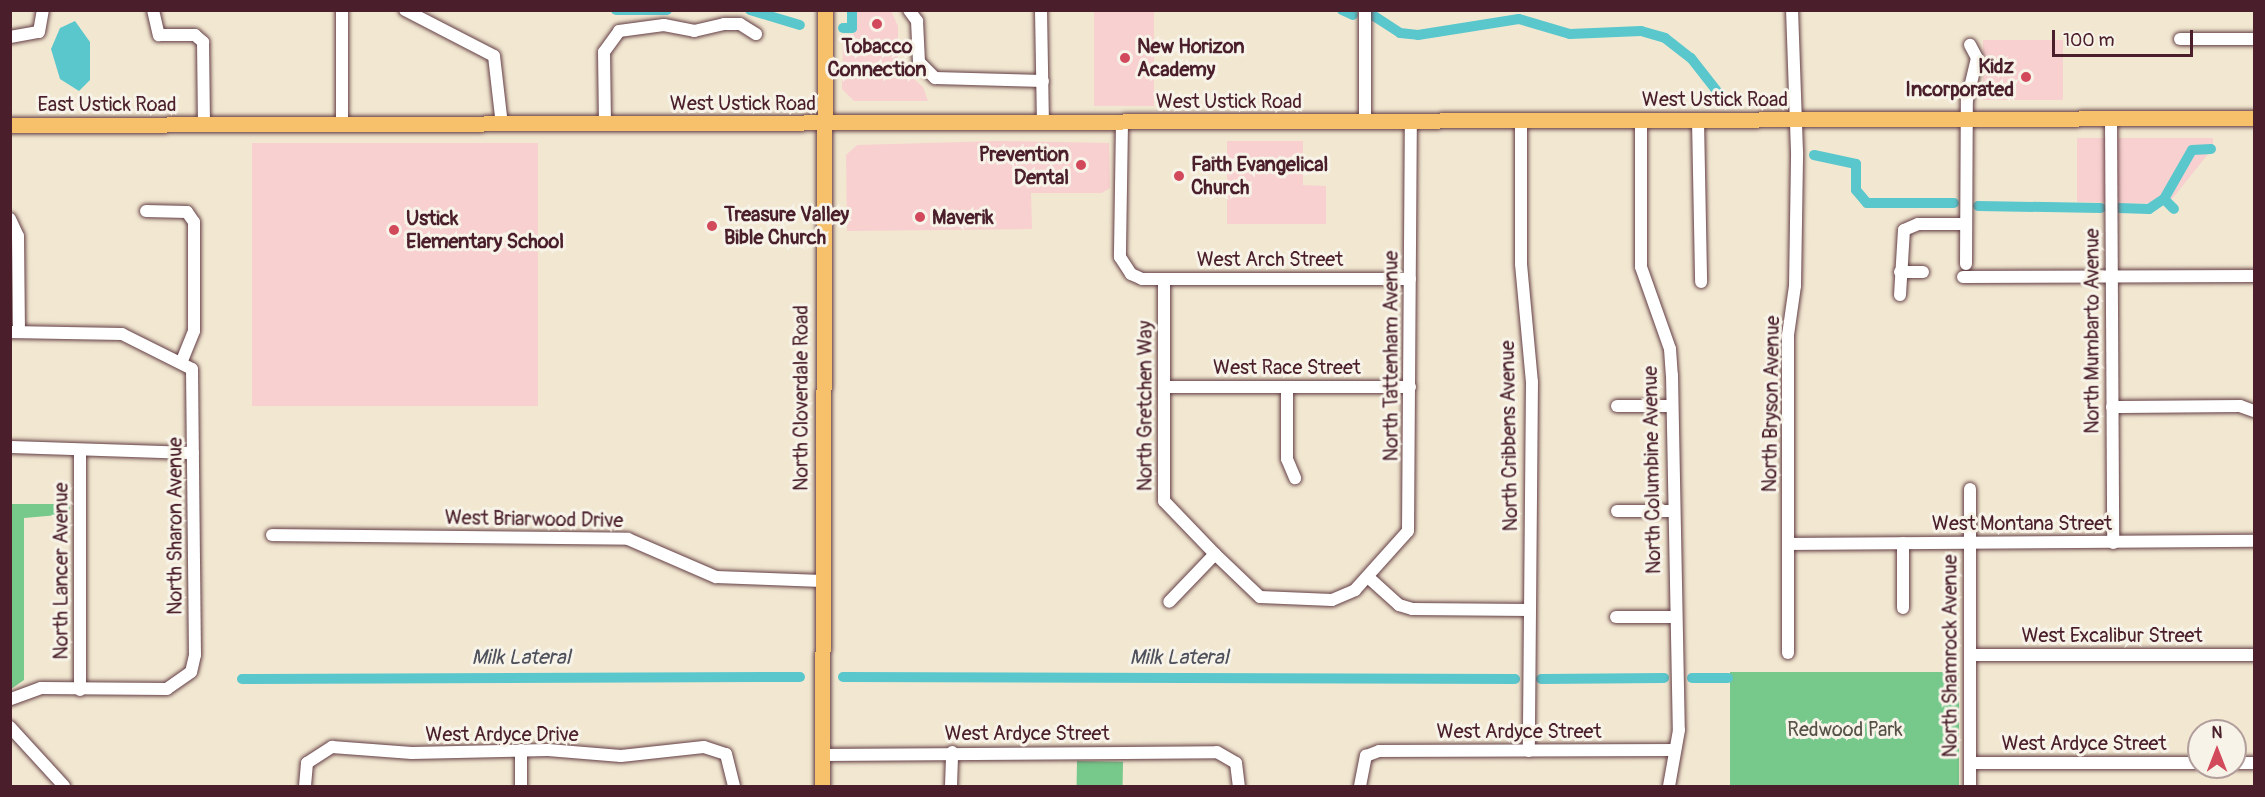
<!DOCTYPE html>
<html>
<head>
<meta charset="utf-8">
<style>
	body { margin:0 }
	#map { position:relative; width:2265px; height:797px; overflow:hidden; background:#f2e8d1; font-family:Pangolin,sans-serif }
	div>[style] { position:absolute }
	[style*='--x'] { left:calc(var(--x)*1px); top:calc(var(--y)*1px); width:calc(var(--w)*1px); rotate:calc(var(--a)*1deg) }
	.built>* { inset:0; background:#f7d0cf; transform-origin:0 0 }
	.green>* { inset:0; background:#76c88b; transform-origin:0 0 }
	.water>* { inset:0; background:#5ac7cd }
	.canal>* { height:10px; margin:-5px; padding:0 5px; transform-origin:5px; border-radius:5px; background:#5ac7cd }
	.roads { filter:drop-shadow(0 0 2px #633d44) drop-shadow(0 0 2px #633d44) }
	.minor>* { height:12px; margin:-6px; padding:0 6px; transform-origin:6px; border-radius:6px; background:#fff }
	.major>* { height:15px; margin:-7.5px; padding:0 7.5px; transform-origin:7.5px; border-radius:7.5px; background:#f7c06b }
	.dots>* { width:16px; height:16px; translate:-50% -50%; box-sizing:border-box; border:3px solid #f7f3e8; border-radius:50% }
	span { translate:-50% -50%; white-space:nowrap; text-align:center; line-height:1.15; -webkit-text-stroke:6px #f7f3e8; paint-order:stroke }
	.poi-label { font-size:20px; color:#4a1f2b; font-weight:700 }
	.left { translate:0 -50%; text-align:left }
	.right { translate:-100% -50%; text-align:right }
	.street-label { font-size:20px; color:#4a1f2b }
	.park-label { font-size:20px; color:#575248 }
	.water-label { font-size:21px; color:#4f515c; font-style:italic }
	.frame { position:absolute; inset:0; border:12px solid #4a1f2b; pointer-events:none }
	.north { position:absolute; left:2187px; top:719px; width:60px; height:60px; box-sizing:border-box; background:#f7f3e8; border:2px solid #b29e9c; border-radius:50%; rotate:0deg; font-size:16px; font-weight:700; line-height:24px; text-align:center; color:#4a1f2b }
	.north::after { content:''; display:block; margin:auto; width:21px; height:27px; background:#d1495b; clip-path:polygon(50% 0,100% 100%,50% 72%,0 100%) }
	.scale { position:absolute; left:2052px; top:30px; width:141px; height:27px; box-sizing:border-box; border:3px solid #4a1f2b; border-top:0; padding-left:8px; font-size:18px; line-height:21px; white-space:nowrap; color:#4a1f2b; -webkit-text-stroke:4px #f7f3e8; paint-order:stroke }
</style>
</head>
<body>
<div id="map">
	<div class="built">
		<i style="clip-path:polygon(856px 11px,891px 11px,898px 26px,898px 65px,923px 87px,928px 101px,854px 101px,842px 89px,843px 35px,854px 34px)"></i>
		<i style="left:1094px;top:11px;width:60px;height:95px"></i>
		<i style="left:1983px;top:40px;width:80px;height:60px"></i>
		<i style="clip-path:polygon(2077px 138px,2213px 138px,2213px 148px,2168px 204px,2077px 202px)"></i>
		<i style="clip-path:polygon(999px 141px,1109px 143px,1110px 188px,1102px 193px,1031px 193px,1032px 229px,847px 231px,846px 155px,857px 145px)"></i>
		<i style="clip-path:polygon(1227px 141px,1303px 141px,1303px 185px,1326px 186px,1326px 224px,1227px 224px)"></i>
		<i style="left:538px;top:143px;width:263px;height:286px;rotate:90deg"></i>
	</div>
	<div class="green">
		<i style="clip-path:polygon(11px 504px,70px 504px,70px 514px,24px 518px,24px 680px,11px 689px)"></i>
		<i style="left:1730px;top:672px;width:229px;height:114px"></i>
		<i style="left:1077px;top:761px;width:46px;height:25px;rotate:1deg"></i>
	</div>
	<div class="water">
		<i style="clip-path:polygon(75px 21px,90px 42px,90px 80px,79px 91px,60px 79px,51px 49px,60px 28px)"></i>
	</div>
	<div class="canal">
		<i style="--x:616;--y:10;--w:51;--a:0"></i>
		<i style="--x:750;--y:10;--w:52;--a:16.7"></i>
		<i style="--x:1342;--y:10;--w:12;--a:24"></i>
		<i style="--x:1374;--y:16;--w:31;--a:33"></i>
		<i style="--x:1400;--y:33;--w:18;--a:6"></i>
		<i style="--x:1418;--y:35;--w:102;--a:-9"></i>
		<i style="--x:1519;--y:19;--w:53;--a:16.4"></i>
		<i style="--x:1570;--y:34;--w:71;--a:-2.4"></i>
		<i style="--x:1641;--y:31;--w:25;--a:16"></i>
		<i style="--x:1665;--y:38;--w:33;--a:38"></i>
		<i style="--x:1691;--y:58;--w:47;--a:51.9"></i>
		<i style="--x:843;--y:28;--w:9;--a:0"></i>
		<i style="--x:852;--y:28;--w:18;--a:-90"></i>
		<i style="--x:1814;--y:155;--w:43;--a:12.1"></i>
		<i style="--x:1856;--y:164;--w:26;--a:90"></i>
		<i style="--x:1856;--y:190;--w:17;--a:50"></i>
		<i style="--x:1867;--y:203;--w:87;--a:0"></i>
		<i style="--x:2164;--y:199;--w:14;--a:45"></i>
		<i style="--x:1978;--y:206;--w:123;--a:0.9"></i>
		<i style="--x:2119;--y:208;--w:30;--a:2"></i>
		<i style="--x:2149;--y:209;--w:18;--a:-34"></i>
		<i style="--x:2164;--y:199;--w:56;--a:-60.3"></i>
		<i style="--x:2192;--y:150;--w:19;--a:-3"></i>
		<i style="--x:843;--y:677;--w:672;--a:0.17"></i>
		<i style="--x:1692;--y:678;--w:36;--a:0"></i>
		<i style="--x:242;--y:679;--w:558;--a:-0.21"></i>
		<i style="--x:1541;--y:679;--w:123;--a:-0.5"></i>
	</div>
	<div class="roads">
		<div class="minor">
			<i style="--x:153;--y:10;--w:26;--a:77"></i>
			<i style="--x:159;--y:35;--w:36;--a:0"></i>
			<i style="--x:195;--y:35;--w:11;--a:41"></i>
			<i style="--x:203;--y:42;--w:83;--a:89.3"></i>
			<i style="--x:342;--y:10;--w:115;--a:90"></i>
			<i style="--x:405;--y:10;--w:100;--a:27.3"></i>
			<i style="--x:494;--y:56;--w:69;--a:83.4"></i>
			<i style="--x:909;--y:10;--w:14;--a:54"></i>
			<i style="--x:917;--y:21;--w:41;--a:87.2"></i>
			<i style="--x:919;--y:62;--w:23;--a:45"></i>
			<i style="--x:935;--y:78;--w:108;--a:1.6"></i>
			<i style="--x:1041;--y:10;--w:113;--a:89"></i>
			<i style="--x:1365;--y:10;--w:111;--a:90"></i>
			<i style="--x:10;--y:37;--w:29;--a:-10"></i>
			<i style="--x:39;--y:32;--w:22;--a:-80"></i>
			<i style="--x:2180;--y:39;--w:74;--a:0"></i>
			<i style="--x:2111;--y:119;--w:424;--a:89.7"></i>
			<i style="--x:1698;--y:120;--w:162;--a:88.9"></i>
			<i style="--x:1521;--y:121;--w:143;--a:90"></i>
			<i style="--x:1521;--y:264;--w:119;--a:84.7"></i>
			<i style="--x:1532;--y:382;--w:369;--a:90.5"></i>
			<i style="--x:1641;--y:121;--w:146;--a:90"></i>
			<i style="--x:1641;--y:267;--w:87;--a:70.5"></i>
			<i style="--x:1670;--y:349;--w:26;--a:86"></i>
			<i style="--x:1672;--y:375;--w:355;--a:88.9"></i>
			<i style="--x:1679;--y:730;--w:57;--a:100.1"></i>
			<i style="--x:1122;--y:123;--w:134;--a:90.9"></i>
			<i style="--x:1120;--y:257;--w:20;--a:57"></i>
			<i style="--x:1131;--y:274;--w:12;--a:24"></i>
			<i style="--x:1142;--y:279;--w:268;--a:0"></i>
			<i style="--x:605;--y:124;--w:72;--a:-90.8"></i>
			<i style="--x:604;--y:52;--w:26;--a:-54"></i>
			<i style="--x:619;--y:31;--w:45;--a:-7.6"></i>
			<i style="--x:664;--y:25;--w:31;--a:11"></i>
			<i style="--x:694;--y:31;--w:31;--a:-13"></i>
			<i style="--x:724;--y:24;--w:16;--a:0"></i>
			<i style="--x:740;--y:24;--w:19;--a:32"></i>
			<i style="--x:146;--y:211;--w:41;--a:1.4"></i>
			<i style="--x:187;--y:212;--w:12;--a:55"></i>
			<i style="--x:194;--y:222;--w:109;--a:90"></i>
			<i style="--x:194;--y:331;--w:31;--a:112"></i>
			<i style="--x:10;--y:219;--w:19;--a:65"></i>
			<i style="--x:18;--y:236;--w:96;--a:89.4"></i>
			<i style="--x:1966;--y:264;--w:164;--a:-89.7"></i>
			<i style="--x:1967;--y:100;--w:43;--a:-76.6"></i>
			<i style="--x:1977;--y:58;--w:15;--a:-118"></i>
			<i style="--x:1900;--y:272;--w:23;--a:0"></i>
			<i style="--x:1963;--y:277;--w:291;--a:-0.2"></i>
			<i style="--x:1164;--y:279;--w:222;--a:90"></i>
			<i style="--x:1164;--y:501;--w:74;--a:46.1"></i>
			<i style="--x:1215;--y:554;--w:66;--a:133.8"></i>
			<i style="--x:1900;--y:295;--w:65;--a:-86.5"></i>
			<i style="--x:1904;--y:230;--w:15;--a:-23"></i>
			<i style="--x:1918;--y:224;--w:48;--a:0"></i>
			<i style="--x:10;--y:332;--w:112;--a:1"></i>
			<i style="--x:122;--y:334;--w:78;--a:26.6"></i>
			<i style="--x:192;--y:369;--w:286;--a:89.4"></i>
			<i style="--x:195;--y:655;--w:17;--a:103"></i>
			<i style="--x:191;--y:672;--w:29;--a:145"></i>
			<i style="--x:167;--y:689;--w:126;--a:-179.5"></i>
			<i style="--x:41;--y:688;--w:33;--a:160"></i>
			<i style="--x:1164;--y:387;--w:246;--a:0"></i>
			<i style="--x:1287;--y:387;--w:72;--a:90"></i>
			<i style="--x:1287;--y:459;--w:21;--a:67"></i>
			<i style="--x:1617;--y:406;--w:55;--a:0"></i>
			<i style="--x:2112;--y:407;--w:128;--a:-0.4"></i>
			<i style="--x:2240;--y:406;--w:15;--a:20"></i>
			<i style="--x:10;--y:447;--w:183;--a:1.9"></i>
			<i style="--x:80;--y:452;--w:238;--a:90"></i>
			<i style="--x:1617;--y:511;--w:56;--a:0"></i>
			<i style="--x:272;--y:535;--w:356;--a:0.6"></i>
			<i style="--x:628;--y:539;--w:96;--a:23.4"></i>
			<i style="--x:716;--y:577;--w:106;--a:2.2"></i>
			<i style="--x:1903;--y:543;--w:65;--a:90"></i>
			<i style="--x:1790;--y:544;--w:464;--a:-0.4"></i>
			<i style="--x:1215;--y:554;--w:62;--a:43.7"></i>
			<i style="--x:1260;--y:597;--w:72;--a:2.4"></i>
			<i style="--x:1332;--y:600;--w:25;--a:-23"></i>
			<i style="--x:1355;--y:590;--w:79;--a:-48.1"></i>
			<i style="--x:1408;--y:531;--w:409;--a:-89.6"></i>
			<i style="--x:1368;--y:577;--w:42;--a:42.1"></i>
			<i style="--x:1399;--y:605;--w:14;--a:17"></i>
			<i style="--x:1412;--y:609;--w:118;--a:0.5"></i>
			<i style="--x:1616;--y:617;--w:60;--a:0"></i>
			<i style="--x:1788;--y:653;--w:318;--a:-90"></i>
			<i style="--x:1788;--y:335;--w:49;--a:-81.9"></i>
			<i style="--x:1795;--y:286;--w:134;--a:-89.1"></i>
			<i style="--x:1797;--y:152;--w:142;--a:-92"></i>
			<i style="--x:1970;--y:655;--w:284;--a:0"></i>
			<i style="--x:10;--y:727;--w:80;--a:47.5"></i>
			<i style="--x:521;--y:750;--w:36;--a:90"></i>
			<i style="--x:822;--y:755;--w:395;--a:-0.4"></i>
			<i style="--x:1217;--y:752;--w:22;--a:30"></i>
			<i style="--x:1236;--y:763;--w:23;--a:83"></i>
			<i style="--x:1970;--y:763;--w:229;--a:0"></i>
			<i style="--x:2235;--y:763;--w:19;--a:0"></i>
			<i style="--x:305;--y:786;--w:23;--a:-85"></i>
			<i style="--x:307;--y:763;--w:30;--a:-33"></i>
			<i style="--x:332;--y:747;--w:80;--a:4.3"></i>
			<i style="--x:412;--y:753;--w:136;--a:-1.3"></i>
			<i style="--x:548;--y:750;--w:73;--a:4.7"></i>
			<i style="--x:621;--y:756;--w:83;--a:-6.2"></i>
			<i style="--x:704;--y:747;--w:23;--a:18"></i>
			<i style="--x:726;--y:754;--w:33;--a:76"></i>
			<i style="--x:951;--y:786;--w:34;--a:-88"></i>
			<i style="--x:1360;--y:786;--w:31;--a:-79"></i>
			<i style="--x:1366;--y:756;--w:14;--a:-21"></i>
			<i style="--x:1379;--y:751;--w:294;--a:-0.2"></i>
			<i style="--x:1970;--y:786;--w:297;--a:-90"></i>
		</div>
		<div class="major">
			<i style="--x:10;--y:125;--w:2244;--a:-0.18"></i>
			<i style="--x:822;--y:786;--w:776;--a:-89.78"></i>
		</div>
	</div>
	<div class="dots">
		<i style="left:877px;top:24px;background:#d1495b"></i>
		<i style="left:1125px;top:58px;background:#d1495b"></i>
		<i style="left:2026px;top:77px;background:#d1495b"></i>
		<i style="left:1081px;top:165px;background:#d1495b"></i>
		<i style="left:1179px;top:176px;background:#d1495b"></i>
		<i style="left:920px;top:217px;background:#d1495b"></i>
		<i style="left:712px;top:226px;background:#d1495b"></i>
		<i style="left:394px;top:230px;background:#d1495b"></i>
	</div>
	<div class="poi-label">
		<span style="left:877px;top:58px">Tobacco<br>Connection</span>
		<span class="left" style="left:1137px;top:58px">New Horizon<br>Academy</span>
		<span class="right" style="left:2014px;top:78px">Kidz<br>Incorporated</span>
		<span class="right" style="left:1069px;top:166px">Prevention<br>Dental</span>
		<span class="left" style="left:1191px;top:176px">Faith Evangelical<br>Church</span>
		<span class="left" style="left:724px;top:226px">Treasure Valley<br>Bible Church</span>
		<span class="left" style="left:932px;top:217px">Maverik</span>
		<span class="left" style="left:406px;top:230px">Ustick<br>Elementary School</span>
	</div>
	<div class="street-label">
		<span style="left:1715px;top:99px">West Ustick Road</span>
		<span style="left:1229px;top:101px">West Ustick Road</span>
		<span style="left:743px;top:103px">West Ustick Road</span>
		<span style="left:107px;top:104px">East Ustick Road</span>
		<span style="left:1270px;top:259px">West Arch Street</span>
		<span style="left:2092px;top:331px;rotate:-90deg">North Mumbarto Avenue</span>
		<span style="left:1391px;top:356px;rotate:-90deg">North Tattenham Avenue</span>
		<span style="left:1287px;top:367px">West Race Street</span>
		<span style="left:801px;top:398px;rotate:-90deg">North Cloverdale Road</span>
		<span style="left:1771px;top:404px;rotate:-89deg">North Bryson Avenue</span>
		<span style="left:1145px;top:406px;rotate:-90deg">North Gretchen Way</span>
		<span style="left:1509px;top:436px;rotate:-91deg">North Cribbens Avenue</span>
		<span style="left:1652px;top:470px;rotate:-91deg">North Columbine Avenue</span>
		<span style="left:534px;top:519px;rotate:1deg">West Briarwood Drive</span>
		<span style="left:2022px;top:523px">West Montana Street</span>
		<span style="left:175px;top:526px;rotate:-90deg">North Sharon Avenue</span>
		<span style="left:61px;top:571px;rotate:-90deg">North Lancer Avenue</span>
		<span style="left:2112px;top:635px">West Excalibur Street</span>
		<span style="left:1950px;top:656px;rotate:-90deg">North Shamrock Avenue</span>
		<span style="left:1519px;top:731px">West Ardyce Street</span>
		<span style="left:1027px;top:733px">West Ardyce Street</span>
		<span style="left:502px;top:734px">West Ardyce Drive</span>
		<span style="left:2084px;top:743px">West Ardyce Street</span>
	</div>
	<div class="park-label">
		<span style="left:1845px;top:729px">Redwood Park</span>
	</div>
	<div class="water-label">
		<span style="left:521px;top:658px">Milk Lateral</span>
		<span style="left:1179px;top:658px">Milk Lateral</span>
	</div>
	<div class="frame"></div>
	<div class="north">N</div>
	<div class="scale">100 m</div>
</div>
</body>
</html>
